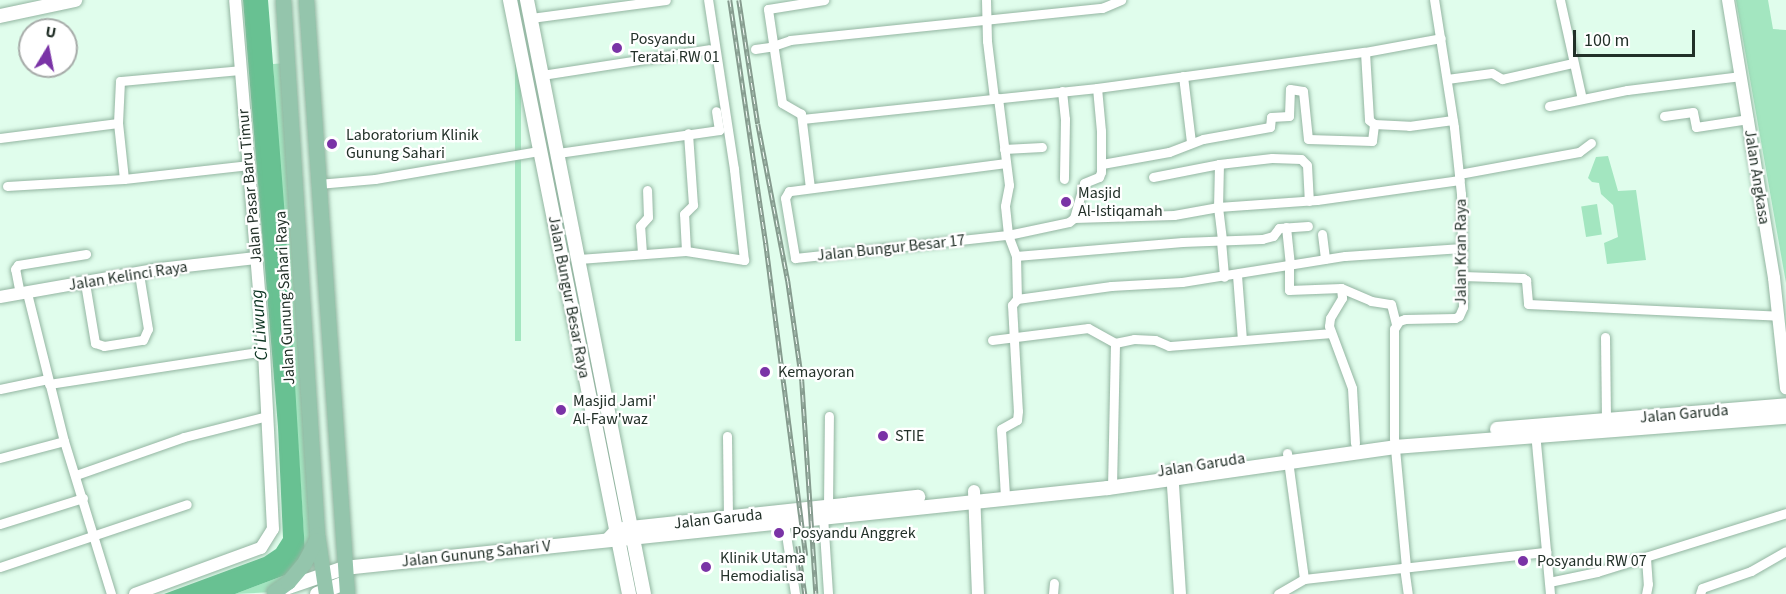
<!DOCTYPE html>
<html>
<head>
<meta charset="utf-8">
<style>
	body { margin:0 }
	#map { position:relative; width:1786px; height:594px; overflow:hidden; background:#e0fdec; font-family:"Source Sans 3",sans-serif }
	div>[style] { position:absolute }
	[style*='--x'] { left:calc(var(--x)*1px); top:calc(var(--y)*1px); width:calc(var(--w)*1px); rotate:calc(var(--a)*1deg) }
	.green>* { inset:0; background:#a3e6c0; transform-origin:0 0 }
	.water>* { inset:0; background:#68c192 }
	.roads { filter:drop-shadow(0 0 2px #93b5a1) drop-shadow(0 0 2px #93b5a1) }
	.minor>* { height:9px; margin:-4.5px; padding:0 4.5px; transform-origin:4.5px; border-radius:4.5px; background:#fff }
	.tertiary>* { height:12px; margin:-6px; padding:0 6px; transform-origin:6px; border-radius:6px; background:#fff }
	.secondary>* { height:14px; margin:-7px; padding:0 7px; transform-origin:7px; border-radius:7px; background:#fff }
	.primary>* { height:15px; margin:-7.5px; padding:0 7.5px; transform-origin:7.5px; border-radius:7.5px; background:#94c5ac }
	.rail>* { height:4.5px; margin-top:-2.25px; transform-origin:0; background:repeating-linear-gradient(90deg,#fff 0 7px,#859b8e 0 14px); box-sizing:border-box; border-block:2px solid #859b8e }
	.dots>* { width:16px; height:16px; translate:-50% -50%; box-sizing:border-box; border:3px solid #fff; border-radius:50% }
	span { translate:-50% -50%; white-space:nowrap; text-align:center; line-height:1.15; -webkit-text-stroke:4.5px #fff; paint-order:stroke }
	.poi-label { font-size:16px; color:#223028 }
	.left { translate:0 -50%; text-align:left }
	.street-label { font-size:16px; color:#223028 }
	.water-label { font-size:18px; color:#0c3421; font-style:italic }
	.north { position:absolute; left:18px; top:18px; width:60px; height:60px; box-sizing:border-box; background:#fff; border:2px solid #a7aca9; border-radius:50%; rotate:10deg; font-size:16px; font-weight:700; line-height:24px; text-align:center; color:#223028 }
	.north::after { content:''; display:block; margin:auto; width:21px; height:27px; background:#7a33a6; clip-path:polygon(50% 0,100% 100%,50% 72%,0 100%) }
	.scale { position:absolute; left:1573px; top:30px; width:122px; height:27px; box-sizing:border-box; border:3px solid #223028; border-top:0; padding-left:8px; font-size:18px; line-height:21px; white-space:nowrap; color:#223028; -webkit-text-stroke:4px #fff; paint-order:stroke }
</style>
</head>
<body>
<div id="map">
	<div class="green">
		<i style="left:515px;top:0;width:6px;height:341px"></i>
		<i style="clip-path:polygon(1736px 0,1768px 0,1773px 29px,1786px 30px,1786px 283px)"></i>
		<i style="clip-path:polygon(287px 63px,317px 534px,310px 555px,292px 578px,274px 592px,235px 594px,288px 574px,305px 552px,273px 64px)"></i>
		<i style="clip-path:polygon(1608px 156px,1618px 191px,1636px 190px,1646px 260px,1607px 264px,1604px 243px,1618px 237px,1613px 205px,1601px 194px,1599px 183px,1592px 182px,1588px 178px,1596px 157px)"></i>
		<i style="left:1597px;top:204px;width:31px;height:16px;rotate:81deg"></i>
	</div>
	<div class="water">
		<i style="clip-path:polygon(243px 0,268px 0,285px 217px,305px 552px,288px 574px,235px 594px,164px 594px,264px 557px,276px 549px,283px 538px,278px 427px)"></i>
	</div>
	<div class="roads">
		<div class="minor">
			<i style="--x:986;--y:0;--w:41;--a:88.6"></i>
			<i style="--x:987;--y:41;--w:57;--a:83"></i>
			<i style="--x:1560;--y:0;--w:101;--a:77.5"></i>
			<i style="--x:531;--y:18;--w:136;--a:-7.6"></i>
			<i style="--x:755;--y:49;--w:15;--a:-8"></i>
			<i style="--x:770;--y:47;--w:21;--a:-19"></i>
			<i style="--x:790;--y:40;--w:314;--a:-5.9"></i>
			<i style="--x:1102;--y:8;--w:21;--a:-23"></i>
			<i style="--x:1365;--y:52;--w:68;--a:86.6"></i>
			<i style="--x:1369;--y:120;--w:6;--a:39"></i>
			<i style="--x:542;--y:75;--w:169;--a:-8.8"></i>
			<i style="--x:1183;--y:76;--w:66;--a:83.1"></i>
			<i style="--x:1447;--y:79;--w:45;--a:-7.6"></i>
			<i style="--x:1492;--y:73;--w:12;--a:31"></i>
			<i style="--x:1502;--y:79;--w:73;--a:-12.7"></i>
			<i style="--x:1062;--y:91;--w:28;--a:84"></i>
			<i style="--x:1065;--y:119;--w:60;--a:91"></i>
			<i style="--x:998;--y:98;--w:88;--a:82.8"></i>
			<i style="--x:1009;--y:185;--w:21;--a:101"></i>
			<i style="--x:1005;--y:206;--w:29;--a:84"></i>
			<i style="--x:1008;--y:235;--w:22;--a:69"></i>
			<i style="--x:1016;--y:256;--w:43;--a:88.7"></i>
			<i style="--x:1017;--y:299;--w:8;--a:130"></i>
			<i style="--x:1012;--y:305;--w:106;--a:86.8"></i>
			<i style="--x:1018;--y:411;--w:9;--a:96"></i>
			<i style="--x:1017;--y:420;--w:18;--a:151"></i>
			<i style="--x:1001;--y:429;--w:68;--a:86.6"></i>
			<i style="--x:1549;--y:106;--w:80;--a:-11.6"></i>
			<i style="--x:1627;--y:90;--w:115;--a:-7"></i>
			<i style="--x:1664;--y:116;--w:29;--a:-8"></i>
			<i style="--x:1693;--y:112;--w:15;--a:79"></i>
			<i style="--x:1696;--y:127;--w:53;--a:-8.7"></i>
			<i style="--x:802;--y:119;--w:297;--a:-6"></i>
			<i style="--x:1097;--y:88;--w:270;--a:-7.7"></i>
			<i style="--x:1365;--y:52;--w:77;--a:-10.4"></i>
			<i style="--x:0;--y:138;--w:119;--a:-7.2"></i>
			<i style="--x:1004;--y:149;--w:38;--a:-3"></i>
			<i style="--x:558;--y:153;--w:163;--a:-8.1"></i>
			<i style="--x:719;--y:130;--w:19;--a:-99"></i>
			<i style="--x:1006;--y:163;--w:219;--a:172.6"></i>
			<i style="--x:789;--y:191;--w:8;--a:120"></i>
			<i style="--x:785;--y:198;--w:61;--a:80.5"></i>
			<i style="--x:795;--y:258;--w:214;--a:-6.2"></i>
			<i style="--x:1008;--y:235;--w:62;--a:-12"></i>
			<i style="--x:1069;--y:222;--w:6;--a:-39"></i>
			<i style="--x:1074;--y:218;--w:36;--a:-74"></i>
			<i style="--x:1084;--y:183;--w:16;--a:-22"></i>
			<i style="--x:1099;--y:177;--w:5;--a:-68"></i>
			<i style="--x:1101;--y:172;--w:41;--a:-90"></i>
			<i style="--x:1101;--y:131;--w:43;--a:-95.3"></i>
			<i style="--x:1102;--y:164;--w:68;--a:-10.2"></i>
			<i style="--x:1169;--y:152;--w:36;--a:-21"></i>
			<i style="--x:1203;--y:139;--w:68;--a:-10.2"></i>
			<i style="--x:1270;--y:127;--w:10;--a:-84"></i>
			<i style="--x:1271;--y:117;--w:18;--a:-3"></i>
			<i style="--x:1289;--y:116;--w:27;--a:-88"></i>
			<i style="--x:1290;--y:89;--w:13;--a:9"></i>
			<i style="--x:1303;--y:91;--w:48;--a:84.1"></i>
			<i style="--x:1308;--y:139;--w:64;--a:1.8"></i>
			<i style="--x:1372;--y:141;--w:17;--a:-83"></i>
			<i style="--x:1374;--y:124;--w:35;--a:3"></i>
			<i style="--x:1409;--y:126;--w:44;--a:-7.8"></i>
			<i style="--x:1219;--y:164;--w:53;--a:-6.5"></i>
			<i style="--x:1272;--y:158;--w:29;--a:2"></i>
			<i style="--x:1301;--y:159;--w:8;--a:45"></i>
			<i style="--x:1307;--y:165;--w:36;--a:87"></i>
			<i style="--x:1459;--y:174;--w:122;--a:-10.4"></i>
			<i style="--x:1579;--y:152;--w:15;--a:-37"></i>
			<i style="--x:1153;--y:177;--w:67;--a:-11.1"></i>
			<i style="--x:1219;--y:164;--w:43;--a:91.3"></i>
			<i style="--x:1218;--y:207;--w:34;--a:83"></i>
			<i style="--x:124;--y:179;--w:56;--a:-96.1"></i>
			<i style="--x:118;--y:123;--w:42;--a:-87.3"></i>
			<i style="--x:120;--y:81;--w:121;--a:-5.2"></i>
			<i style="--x:318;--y:184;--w:57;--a:-5"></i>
			<i style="--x:375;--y:179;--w:166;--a:-9.7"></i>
			<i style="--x:7;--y:186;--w:117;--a:-3.4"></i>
			<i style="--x:124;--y:179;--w:126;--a:-6.4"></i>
			<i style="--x:810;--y:188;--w:75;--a:-96.9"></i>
			<i style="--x:801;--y:114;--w:22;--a:-150"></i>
			<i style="--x:782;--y:103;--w:95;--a:-98.5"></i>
			<i style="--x:768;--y:9;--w:57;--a:-9.1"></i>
			<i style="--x:1074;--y:218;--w:100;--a:-1.7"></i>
			<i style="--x:1174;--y:215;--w:45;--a:-10.3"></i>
			<i style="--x:1218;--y:207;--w:99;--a:-4"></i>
			<i style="--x:1317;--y:200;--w:144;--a:-8"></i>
			<i style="--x:1286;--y:227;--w:37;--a:84"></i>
			<i style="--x:1322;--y:234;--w:25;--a:83"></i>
			<i style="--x:1221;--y:241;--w:36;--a:85"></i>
			<i style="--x:686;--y:251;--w:37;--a:-93"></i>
			<i style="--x:684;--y:214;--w:13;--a:-45"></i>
			<i style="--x:693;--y:205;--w:72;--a:-94"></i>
			<i style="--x:642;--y:253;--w:27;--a:-94"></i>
			<i style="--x:640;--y:226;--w:12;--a:-48"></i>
			<i style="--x:648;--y:217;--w:27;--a:-92"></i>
			<i style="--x:1016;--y:256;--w:167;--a:-4.8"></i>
			<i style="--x:1182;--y:242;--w:80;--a:-2.1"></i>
			<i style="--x:1262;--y:239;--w:11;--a:-15"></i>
			<i style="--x:1273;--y:236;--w:10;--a:-53"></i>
			<i style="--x:1279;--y:228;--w:29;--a:-4"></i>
			<i style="--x:579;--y:259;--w:107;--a:-4.3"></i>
			<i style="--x:686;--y:251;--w:59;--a:8.8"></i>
			<i style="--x:744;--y:260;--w:92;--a:-96.3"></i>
			<i style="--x:734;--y:169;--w:171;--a:-98.7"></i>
			<i style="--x:1289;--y:264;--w:26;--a:90"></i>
			<i style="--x:1289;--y:290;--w:52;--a:-2.2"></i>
			<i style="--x:1341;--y:288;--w:33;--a:23"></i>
			<i style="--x:1371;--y:301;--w:20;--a:9"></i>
			<i style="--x:1391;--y:304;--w:21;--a:76"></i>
			<i style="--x:1237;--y:275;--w:65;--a:85.6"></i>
			<i style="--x:1462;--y:276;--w:61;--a:1.9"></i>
			<i style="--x:1523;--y:278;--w:4;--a:34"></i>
			<i style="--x:1526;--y:280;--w:24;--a:85"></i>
			<i style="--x:1528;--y:304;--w:251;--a:2.7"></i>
			<i style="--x:85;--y:283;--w:61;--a:80.5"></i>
			<i style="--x:95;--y:343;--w:9;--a:18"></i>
			<i style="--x:104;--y:346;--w:39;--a:-9"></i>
			<i style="--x:143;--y:340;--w:12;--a:-66"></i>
			<i style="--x:148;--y:329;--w:56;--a:-99.3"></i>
			<i style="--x:1341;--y:288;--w:10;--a:84"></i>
			<i style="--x:1342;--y:298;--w:23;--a:121"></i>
			<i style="--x:1330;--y:318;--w:8;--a:97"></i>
			<i style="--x:1329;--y:326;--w:66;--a:69.6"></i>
			<i style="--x:1352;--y:388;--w:55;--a:86.9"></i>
			<i style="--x:27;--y:293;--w:153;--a:76"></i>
			<i style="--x:64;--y:441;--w:160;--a:72.9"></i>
			<i style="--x:20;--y:294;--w:25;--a:-101"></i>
			<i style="--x:15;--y:269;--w:5;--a:-53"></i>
			<i style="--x:18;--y:265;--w:69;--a:-9.2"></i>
			<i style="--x:1017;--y:299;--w:95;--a:-7.9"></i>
			<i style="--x:1111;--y:286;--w:71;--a:-3.2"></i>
			<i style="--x:1182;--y:282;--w:165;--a:-9.1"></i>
			<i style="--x:1345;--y:256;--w:117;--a:-3.9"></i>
			<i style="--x:1605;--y:337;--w:83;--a:89.3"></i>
			<i style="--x:992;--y:340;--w:97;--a:-7.1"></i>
			<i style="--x:1088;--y:328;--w:31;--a:29"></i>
			<i style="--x:1115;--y:343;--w:19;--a:-12"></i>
			<i style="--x:1134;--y:339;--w:21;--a:3"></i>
			<i style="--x:1155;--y:340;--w:15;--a:23"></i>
			<i style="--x:1169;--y:346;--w:162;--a:-4.6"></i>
			<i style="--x:49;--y:384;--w:218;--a:-8.7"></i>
			<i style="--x:0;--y:389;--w:49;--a:-11.8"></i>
			<i style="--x:1535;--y:432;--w:163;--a:84.7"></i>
			<i style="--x:727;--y:436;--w:81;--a:89.3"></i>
			<i style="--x:1287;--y:453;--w:127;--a:82.3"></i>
			<i style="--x:0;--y:458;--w:66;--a:-14.9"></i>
			<i style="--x:76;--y:475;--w:114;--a:-19.4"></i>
			<i style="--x:184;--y:437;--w:86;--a:-14.2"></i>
			<i style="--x:1112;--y:487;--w:144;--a:-88.8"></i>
			<i style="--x:828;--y:506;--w:90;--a:-89.4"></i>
			<i style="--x:823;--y:516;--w:78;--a:86.3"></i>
			<i style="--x:784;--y:521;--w:74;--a:81.4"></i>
			<i style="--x:0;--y:524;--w:87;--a:-17.4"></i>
			<i style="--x:1646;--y:558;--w:26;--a:86"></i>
			<i style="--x:1648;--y:584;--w:10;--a:101"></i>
			<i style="--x:0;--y:567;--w:197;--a:-18.6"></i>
			<i style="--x:1404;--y:567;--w:27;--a:82"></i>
			<i style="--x:1406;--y:567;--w:130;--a:-95.3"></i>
			<i style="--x:1394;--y:438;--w:109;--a:-90"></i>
			<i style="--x:1394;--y:329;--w:9;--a:-58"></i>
			<i style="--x:1399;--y:321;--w:6;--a:-18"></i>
			<i style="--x:1405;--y:319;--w:50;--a:-1.1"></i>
			<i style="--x:1455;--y:318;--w:4;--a:-27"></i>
			<i style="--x:1459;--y:316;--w:10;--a:-66"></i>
			<i style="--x:1463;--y:307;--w:113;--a:-91"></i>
			<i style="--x:1461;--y:194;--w:67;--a:-96"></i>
			<i style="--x:1454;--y:127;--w:129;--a:-98.9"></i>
			<i style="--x:1549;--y:582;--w:49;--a:-11.8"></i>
			<i style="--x:1597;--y:572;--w:198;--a:-17.3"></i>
			<i style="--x:1053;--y:594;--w:11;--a:-85"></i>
			<i style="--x:1278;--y:594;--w:30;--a:-30"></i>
			<i style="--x:1304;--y:579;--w:244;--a:-6.4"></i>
			<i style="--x:1700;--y:594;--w:6;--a:-72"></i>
			<i style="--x:1702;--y:588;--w:52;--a:-19.1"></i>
			<i style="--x:1751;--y:571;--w:40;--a:-29.7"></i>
		</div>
		<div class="tertiary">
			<i style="--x:1728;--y:0;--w:282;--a:80.6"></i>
			<i style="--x:1774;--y:278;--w:111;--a:83.8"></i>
			<i style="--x:0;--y:297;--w:161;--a:-10"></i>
			<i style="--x:159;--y:269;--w:98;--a:-6.5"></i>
			<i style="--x:1172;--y:470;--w:124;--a:86.3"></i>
			<i style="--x:974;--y:491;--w:103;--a:87.8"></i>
			<i style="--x:135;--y:594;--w:134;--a:-20.1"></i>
			<i style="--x:261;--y:548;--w:22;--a:-58"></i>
			<i style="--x:273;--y:529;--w:178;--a:-92.9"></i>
			<i style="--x:264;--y:351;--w:352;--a:-94.7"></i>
		</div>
		<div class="secondary">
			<i style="--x:510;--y:0;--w:606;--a:78.67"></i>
			<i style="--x:527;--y:0;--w:605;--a:78.86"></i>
			<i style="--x:0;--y:16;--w:77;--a:-12"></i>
			<i style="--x:1497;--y:429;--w:290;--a:-4.7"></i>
			<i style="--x:608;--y:540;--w:13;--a:-48"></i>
			<i style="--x:617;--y:530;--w:14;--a:-8"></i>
			<i style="--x:631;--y:528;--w:289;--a:-6.2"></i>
			<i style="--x:280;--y:590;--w:68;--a:-19"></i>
			<i style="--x:344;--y:568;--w:768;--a:-5.98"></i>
			<i style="--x:1108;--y:488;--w:290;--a:-8.1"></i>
			<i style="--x:1395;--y:447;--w:392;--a:-4.4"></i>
			<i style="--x:317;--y:594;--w:31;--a:-22"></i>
		</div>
		<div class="primary">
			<i style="--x:283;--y:0;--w:535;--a:86.36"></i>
			<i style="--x:317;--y:534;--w:61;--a:81.5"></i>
			<i style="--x:306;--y:0;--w:595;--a:86.05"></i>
			<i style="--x:274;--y:592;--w:17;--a:-36"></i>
			<i style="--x:288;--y:582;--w:25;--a:-50"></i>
			<i style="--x:304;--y:563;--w:26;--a:-62"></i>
		</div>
	</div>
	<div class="rail">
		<i style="--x:730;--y:0;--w:247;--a:81.6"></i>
		<i style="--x:766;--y:244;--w:314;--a:82.7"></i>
		<i style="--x:739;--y:0;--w:125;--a:81.3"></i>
		<i style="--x:758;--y:124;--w:160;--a:79.2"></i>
		<i style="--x:788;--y:281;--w:101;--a:82"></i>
		<i style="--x:802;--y:381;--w:213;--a:86.2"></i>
		<i style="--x:798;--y:546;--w:49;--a:81.7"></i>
	</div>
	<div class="dots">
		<i style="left:617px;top:48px;background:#7a33a6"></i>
		<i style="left:332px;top:144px;background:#7a33a6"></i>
		<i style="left:1066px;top:202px;background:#7a33a6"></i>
		<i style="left:765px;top:372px;background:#7a33a6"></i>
		<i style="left:561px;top:410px;background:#7a33a6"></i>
		<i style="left:883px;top:436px;background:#7a33a6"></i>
		<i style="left:779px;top:533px;background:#7a33a6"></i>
		<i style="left:1523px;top:561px;background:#7a33a6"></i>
		<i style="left:706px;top:567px;background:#7a33a6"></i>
	</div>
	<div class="poi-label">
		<span class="left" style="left:630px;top:48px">Posyandu<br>Teratai RW 01</span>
		<span class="left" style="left:346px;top:144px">Laboratorium Klinik<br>Gunung Sahari</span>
		<span class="left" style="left:1078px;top:202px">Masjid<br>Al-Istiqamah</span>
		<span class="left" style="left:778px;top:372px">Kemayoran</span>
		<span class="left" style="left:573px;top:410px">Masjid Jami'<br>Al-Faw'waz</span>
		<span class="left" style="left:895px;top:436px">STIE</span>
		<span class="left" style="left:792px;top:533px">Posyandu Anggrek</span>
		<span class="left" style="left:720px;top:567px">Klinik Utama<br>Hemodialisa</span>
		<span class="left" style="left:1537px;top:561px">Posyandu RW 07</span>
	</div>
	<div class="street-label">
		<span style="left:1757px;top:177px;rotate:81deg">Jalan Angkasa</span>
		<span style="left:250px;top:186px;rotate:-95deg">Jalan Pasar Baru Timur</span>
		<span style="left:891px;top:248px;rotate:-6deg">Jalan Bungur Besar 17</span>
		<span style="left:1461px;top:252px;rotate:-90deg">Jalan Kran Raya</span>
		<span style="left:128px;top:276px;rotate:-9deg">Jalan Kelinci Raya</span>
		<span style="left:569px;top:297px;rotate:79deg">Jalan Bungur Besar Raya</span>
		<span style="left:285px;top:298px;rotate:-93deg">Jalan Gunung Sahari Raya</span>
		<span style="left:1684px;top:414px;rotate:-5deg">Jalan Garuda</span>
		<span style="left:1201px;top:465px;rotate:-9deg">Jalan Garuda</span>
		<span style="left:718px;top:519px;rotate:-6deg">Jalan Garuda</span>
		<span style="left:476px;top:554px;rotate:-6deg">Jalan Gunung Sahari V</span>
	</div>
	<div class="water-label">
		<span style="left:260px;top:325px;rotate:-94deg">Ci Liwung</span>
	</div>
	<div class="north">U</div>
	<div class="scale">100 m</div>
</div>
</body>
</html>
